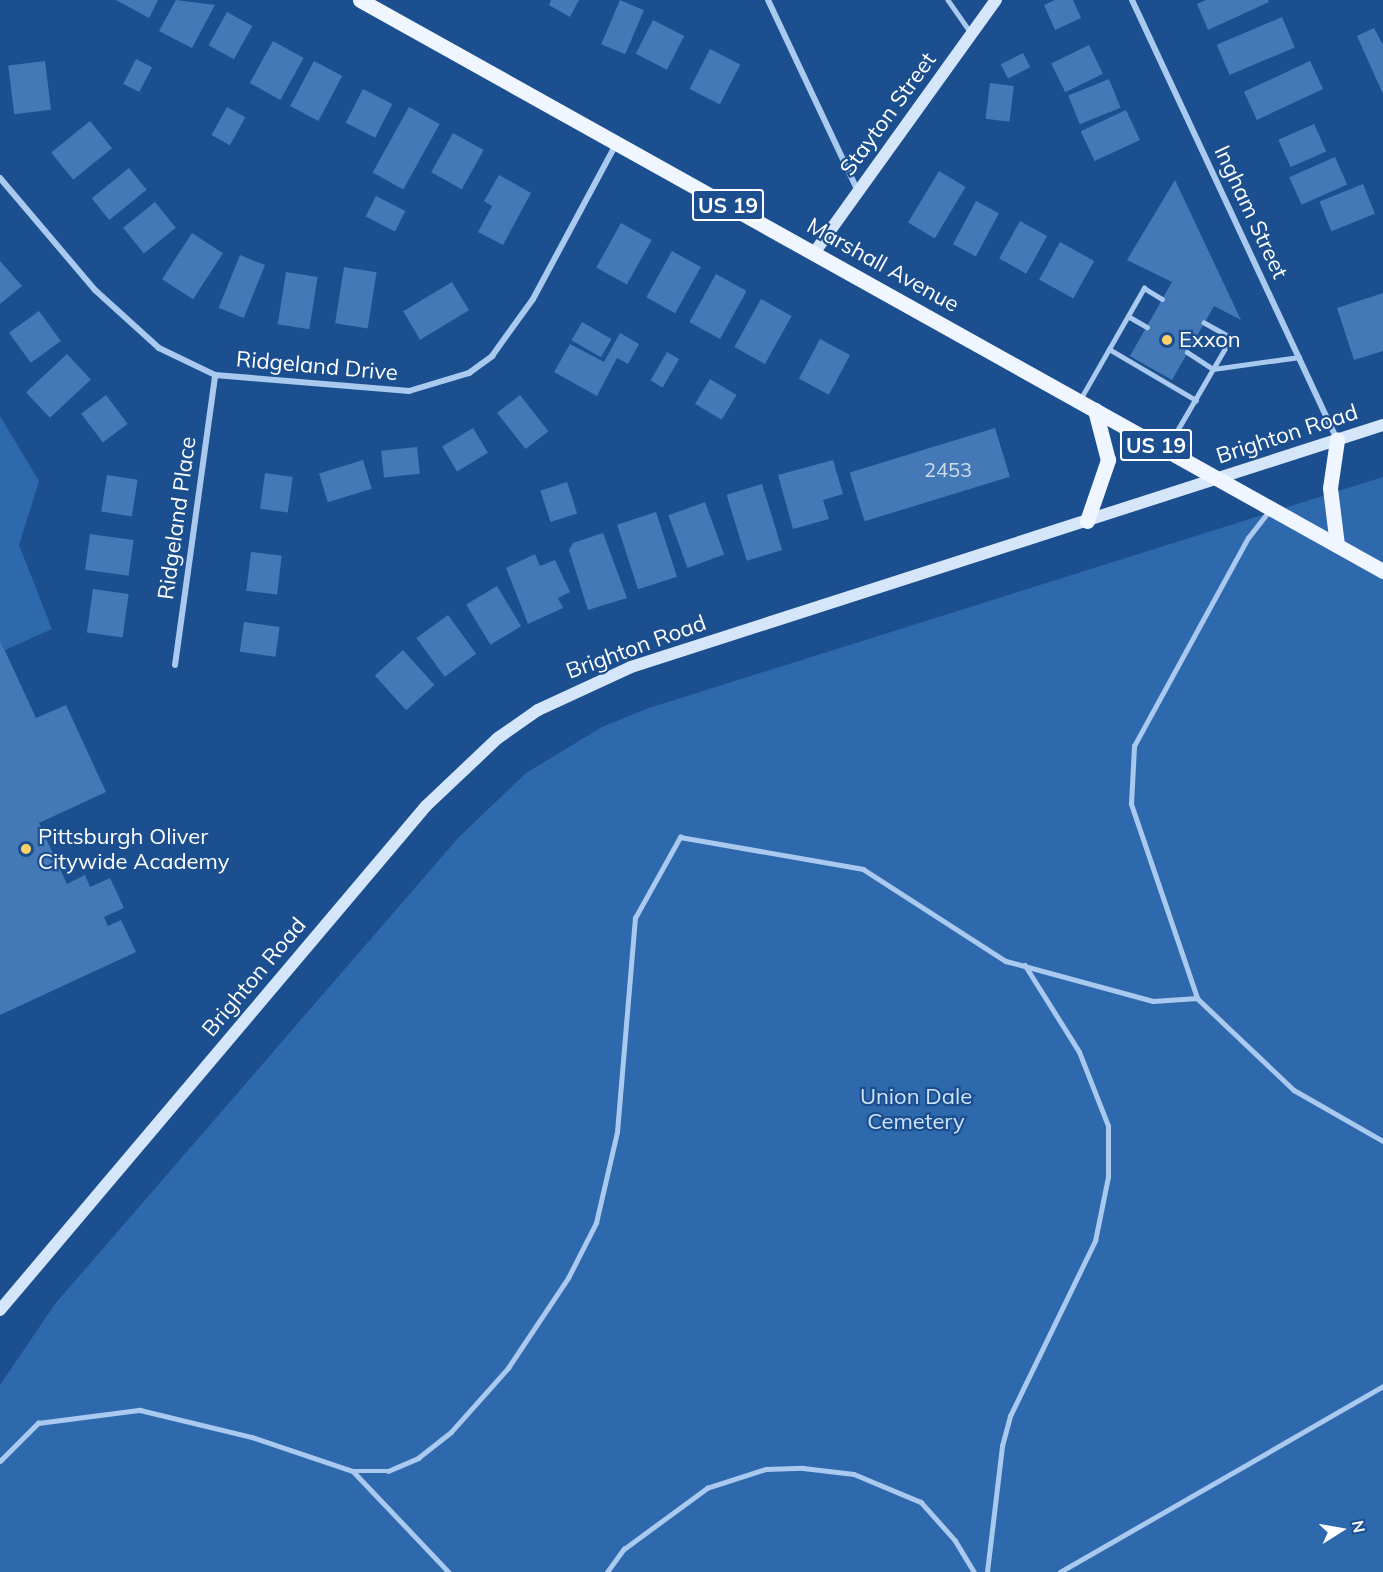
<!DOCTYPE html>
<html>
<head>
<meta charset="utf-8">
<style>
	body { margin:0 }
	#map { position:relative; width:1383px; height:1572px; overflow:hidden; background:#1b4f8f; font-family:Mulish,sans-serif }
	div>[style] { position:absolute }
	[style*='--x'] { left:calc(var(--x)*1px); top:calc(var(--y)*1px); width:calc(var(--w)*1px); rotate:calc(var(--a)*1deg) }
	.green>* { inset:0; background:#2e69ad }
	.building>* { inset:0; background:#4478b7; transform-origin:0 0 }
	.lane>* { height:4.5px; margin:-2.25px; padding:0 2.25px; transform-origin:2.25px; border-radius:2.25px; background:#a9c9ee }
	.street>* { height:6px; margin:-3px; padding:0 3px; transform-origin:3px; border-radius:3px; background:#a9c9ee }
	.secondary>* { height:12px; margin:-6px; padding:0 6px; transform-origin:6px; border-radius:6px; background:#d6e6fa }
	.primary>* { height:15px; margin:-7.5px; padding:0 7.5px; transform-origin:7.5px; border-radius:7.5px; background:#f0f6ff }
	.dots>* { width:16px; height:16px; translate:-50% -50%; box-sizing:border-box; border:3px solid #1b4f8f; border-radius:50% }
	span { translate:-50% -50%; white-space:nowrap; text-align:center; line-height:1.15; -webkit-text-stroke:4.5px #1b4f8f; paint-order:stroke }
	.number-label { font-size:20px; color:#d0dded }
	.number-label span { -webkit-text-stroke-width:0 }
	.shield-label span { padding:2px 4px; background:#1b4f8f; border:2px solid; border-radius:4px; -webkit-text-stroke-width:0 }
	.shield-label { font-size:21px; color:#fff; font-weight:700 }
	.street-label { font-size:22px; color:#fff }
	.poi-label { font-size:22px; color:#fff }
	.left { translate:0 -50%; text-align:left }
	.park-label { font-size:22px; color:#cfe3fa }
	.north { position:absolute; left:1311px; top:1500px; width:60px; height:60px; -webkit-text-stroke:4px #1b4f8f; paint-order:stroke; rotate:79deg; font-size:16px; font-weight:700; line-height:24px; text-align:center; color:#fff }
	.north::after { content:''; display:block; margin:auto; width:21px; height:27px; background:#fff; clip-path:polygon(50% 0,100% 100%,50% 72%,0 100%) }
</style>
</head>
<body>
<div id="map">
	<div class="green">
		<i style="clip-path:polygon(0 416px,39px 481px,19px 545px,52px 629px,5px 650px,0 640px)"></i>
		<i style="clip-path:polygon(1383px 477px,1383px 1572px,0 1572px,0 1385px,55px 1304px,459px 837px,526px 773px,602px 727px,646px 709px)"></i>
	</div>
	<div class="building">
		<i style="clip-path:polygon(116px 0,158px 0,149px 18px)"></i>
		<i style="clip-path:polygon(176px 0,215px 5px,192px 48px,159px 31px)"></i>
		<i style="clip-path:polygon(551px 0,579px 0,570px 17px,549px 5px)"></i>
		<i style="left:620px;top:0;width:26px;height:48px;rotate:23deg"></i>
		<i style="clip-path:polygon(1055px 0,1073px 0,1081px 18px,1055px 30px,1044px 5px)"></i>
		<i style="clip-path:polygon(1206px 0,1268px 0,1269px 2px,1208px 30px,1197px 4px)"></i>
		<i style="left:227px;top:12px;width:29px;height:38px;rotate:29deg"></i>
		<i style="left:1282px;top:17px;width:33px;height:71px;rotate:67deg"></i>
		<i style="left:653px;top:20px;width:35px;height:38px;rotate:27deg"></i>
		<i style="clip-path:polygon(1374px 28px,1383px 45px,1383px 94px,1357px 36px)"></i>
		<i style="left:273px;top:41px;width:35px;height:48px;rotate:29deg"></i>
		<i style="left:1089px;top:45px;width:32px;height:42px;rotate:64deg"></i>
		<i style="left:710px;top:49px;width:34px;height:45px;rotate:27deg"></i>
		<i style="left:1023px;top:53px;width:16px;height:25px;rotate:63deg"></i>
		<i style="left:136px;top:59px;width:18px;height:28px;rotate:27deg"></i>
		<i style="left:45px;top:61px;width:49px;height:37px;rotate:83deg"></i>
		<i style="left:314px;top:61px;width:32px;height:51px;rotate:28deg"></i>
		<i style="left:1310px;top:61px;width:31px;height:73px;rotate:65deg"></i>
		<i style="left:1109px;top:79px;width:31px;height:44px;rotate:68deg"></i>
		<i style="left:990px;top:83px;width:24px;height:36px;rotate:7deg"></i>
		<i style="left:363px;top:89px;width:33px;height:38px;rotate:27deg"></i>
		<i style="left:227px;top:107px;width:21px;height:32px;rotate:29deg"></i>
		<i style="left:409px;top:107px;width:35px;height:75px;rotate:29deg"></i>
		<i style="left:1126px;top:110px;width:33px;height:50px;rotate:65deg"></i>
		<i style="left:90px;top:121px;width:35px;height:50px;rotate:51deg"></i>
		<i style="left:1314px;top:124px;width:30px;height:39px;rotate:66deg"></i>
		<i style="left:453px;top:133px;width:35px;height:45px;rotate:29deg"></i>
		<i style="left:1335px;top:157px;width:30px;height:50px;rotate:66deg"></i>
		<i style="left:129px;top:168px;width:28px;height:48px;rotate:51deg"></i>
		<i style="left:939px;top:171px;width:31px;height:60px;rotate:31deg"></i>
		<i style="clip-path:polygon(499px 175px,531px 193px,503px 245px,478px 232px,492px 206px,484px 201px)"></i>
		<i style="clip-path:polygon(1175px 180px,1241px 320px,1214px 306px,1172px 380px,1130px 356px,1172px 282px,1127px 260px)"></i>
		<i style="left:1363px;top:184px;width:32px;height:47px;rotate:68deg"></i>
		<i style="left:376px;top:196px;width:33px;height:23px;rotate:27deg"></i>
		<i style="left:976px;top:201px;width:26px;height:49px;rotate:28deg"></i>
		<i style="left:155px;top:202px;width:33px;height:41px;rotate:51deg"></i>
		<i style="left:1020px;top:221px;width:31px;height:43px;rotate:29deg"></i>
		<i style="left:621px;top:223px;width:35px;height:51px;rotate:29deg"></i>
		<i style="left:192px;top:233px;width:37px;height:55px;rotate:33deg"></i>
		<i style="left:1060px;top:242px;width:39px;height:43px;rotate:29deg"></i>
		<i style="left:672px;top:251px;width:33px;height:53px;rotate:29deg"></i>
		<i style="left:240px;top:255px;width:27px;height:57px;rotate:22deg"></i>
		<i style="clip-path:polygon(0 261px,22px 286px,0 304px)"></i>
		<i style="left:344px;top:267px;width:33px;height:57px;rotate:9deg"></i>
		<i style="left:286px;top:272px;width:32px;height:53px;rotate:9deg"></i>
		<i style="left:716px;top:274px;width:35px;height:55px;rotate:29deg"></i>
		<i style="left:452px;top:282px;width:33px;height:57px;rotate:59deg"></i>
		<i style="clip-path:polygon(1383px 293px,1383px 351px,1354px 360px,1337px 308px)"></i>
		<i style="left:761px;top:299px;width:35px;height:55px;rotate:29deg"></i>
		<i style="left:39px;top:311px;width:37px;height:37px;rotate:54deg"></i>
		<i style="left:582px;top:322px;width:34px;height:21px;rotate:30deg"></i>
		<i style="clip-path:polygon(620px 333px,639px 344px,628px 364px,617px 358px,597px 396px,554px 372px,570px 344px,604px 362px)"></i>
		<i style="left:820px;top:339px;width:34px;height:45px;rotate:28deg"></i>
		<i style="left:667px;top:352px;width:14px;height:33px;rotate:30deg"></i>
		<i style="left:67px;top:354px;width:35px;height:56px;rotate:47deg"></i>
		<i style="left:710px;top:379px;width:31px;height:29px;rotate:31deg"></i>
		<i style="left:106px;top:395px;width:36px;height:31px;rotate:53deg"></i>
		<i style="left:520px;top:395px;width:46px;height:29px;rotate:52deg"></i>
		<i style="left:473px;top:428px;width:29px;height:36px;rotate:59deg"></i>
		<i style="left:995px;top:428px;width:51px;height:152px;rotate:73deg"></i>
		<i style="left:417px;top:447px;width:27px;height:36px;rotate:84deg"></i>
		<i style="left:363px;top:460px;width:30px;height:46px;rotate:73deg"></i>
		<i style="clip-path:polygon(833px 460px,843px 494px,823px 500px,829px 519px,793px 529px,778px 475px)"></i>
		<i style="left:265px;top:473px;width:28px;height:36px;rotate:8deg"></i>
		<i style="left:107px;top:475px;width:31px;height:37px;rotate:9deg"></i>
		<i style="left:567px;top:482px;width:33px;height:28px;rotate:72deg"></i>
		<i style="left:762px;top:484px;width:69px;height:37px;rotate:73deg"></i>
		<i style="left:705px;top:502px;width:56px;height:39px;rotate:70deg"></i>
		<i style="left:656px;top:512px;width:68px;height:41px;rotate:72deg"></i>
		<i style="clip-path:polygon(603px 533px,627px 598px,588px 610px,569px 550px,573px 543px)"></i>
		<i style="left:90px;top:534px;width:44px;height:36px;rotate:8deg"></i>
		<i style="left:251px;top:552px;width:31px;height:39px;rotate:7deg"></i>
		<i style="clip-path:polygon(535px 554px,540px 566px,555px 560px,570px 592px,558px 598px,563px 608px,528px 624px,506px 568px)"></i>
		<i style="left:497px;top:586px;width:47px;height:36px;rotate:59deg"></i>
		<i style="left:93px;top:589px;width:36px;height:44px;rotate:8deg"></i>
		<i style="left:448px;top:615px;width:48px;height:39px;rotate:54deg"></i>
		<i style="left:244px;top:622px;width:36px;height:30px;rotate:8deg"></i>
		<i style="clip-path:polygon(0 640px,36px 718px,66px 705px,106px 792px,39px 823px,67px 884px,85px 875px,90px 887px,110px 878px,124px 908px,104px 917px,108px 926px,121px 920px,136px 952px,0 1015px)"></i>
		<i style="left:403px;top:650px;width:47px;height:38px;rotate:48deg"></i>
	</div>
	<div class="lane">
		<i style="--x:948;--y:0;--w:38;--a:55"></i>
		<i style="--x:1128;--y:316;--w:22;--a:30"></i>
		<i style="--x:1109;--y:349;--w:101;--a:30.4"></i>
		<i style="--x:1187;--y:352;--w:31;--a:33"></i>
		<i style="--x:1213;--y:369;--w:87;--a:-7.9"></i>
		<i style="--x:1081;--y:398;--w:127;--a:-60.2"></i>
		<i style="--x:1144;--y:288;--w:21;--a:31"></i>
		<i style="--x:1167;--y:448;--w:127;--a:-59.8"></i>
		<i style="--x:1231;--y:338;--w:31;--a:-151"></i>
		<i style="--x:1197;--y:998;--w:205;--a:-108.8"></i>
		<i style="--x:1131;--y:804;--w:58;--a:-87"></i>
		<i style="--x:1134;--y:746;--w:237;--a:-61.3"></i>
		<i style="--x:1248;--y:538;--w:36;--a:-52"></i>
		<i style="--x:0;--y:1461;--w:54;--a:-45"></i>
		<i style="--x:38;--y:1423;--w:103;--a:-7.3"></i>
		<i style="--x:140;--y:1410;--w:115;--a:13.6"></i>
		<i style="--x:252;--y:1437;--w:107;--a:18.6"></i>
		<i style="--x:353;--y:1471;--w:35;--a:0"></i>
		<i style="--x:388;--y:1471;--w:33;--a:-23"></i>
		<i style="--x:418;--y:1458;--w:42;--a:-38.2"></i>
		<i style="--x:451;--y:1432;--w:86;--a:-48.3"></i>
		<i style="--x:508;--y:1368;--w:108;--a:-56.3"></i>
		<i style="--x:568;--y:1278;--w:62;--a:-63"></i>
		<i style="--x:596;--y:1223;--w:93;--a:-77"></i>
		<i style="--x:617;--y:1132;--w:215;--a:-85.2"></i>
		<i style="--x:635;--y:918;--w:93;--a:-60.9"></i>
		<i style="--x:680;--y:837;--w:186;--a:9.9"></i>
		<i style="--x:863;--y:869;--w:170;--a:32.8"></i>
		<i style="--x:1006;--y:961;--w:152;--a:15.2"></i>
		<i style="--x:1153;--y:1001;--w:44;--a:-3.9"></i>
		<i style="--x:1197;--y:998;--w:134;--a:43.5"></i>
		<i style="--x:1294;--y:1090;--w:103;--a:29.8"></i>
		<i style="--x:353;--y:1471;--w:139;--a:46.5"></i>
		<i style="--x:607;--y:1572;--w:29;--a:-54"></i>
		<i style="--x:624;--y:1549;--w:103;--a:-36.3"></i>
		<i style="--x:707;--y:1488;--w:62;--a:-17.9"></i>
		<i style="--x:766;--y:1469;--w:37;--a:-2"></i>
		<i style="--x:803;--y:1468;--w:51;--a:6.7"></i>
		<i style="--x:854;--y:1474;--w:73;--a:22.7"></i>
		<i style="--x:921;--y:1502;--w:51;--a:48.2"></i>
		<i style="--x:955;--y:1540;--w:37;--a:59"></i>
		<i style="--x:987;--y:1572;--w:127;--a:-83.2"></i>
		<i style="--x:1002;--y:1446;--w:31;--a:-75"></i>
		<i style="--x:1010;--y:1416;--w:195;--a:-64.1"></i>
		<i style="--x:1095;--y:1241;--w:65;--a:-78.5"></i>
		<i style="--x:1108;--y:1177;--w:51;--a:-90"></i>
		<i style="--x:1108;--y:1126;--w:79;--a:-111.4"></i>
		<i style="--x:1079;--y:1052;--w:102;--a:-122.1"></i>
		<i style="--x:1060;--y:1572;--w:373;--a:-29.9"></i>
	</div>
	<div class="street">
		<i style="--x:768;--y:0;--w:211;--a:64.8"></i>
		<i style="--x:1132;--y:0;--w:485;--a:65"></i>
		<i style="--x:0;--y:178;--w:147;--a:49.7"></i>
		<i style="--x:95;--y:290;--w:86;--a:42.2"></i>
		<i style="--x:159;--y:348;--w:62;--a:25.7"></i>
		<i style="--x:215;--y:375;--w:195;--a:4.7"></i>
		<i style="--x:409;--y:391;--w:63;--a:-16.7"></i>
		<i style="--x:469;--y:373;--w:29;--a:-36"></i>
		<i style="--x:492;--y:356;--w:70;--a:-54.3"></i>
		<i style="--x:533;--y:299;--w:176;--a:-61.8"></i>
		<i style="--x:175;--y:665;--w:293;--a:-82.1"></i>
	</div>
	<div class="secondary">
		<i style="--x:814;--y:253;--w:312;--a:-54.3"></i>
		<i style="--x:0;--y:1310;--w:660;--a:-49.79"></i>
		<i style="--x:426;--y:806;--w:99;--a:-43.4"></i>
		<i style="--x:498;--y:738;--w:49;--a:-35"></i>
		<i style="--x:538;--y:710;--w:102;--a:-24.8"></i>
		<i style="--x:631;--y:667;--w:790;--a:-17.84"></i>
	</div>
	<div class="primary">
		<i style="--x:360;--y:0;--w:1172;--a:29.17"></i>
		<i style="--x:1087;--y:521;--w:65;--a:-71"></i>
		<i style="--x:1108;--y:460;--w:52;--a:-104.6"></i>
		<i style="--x:1337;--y:545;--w:57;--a:-97"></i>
		<i style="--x:1330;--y:488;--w:49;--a:-81.7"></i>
	</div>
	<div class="dots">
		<i style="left:1167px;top:340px;background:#ffd166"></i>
		<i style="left:26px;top:849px;background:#ffd166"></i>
	</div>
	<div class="number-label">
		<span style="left:948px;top:469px">2453</span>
	</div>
	<div class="shield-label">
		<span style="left:728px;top:205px">US 19</span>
		<span style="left:1156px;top:445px">US 19</span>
	</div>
	<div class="street-label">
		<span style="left:888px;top:114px;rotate:-54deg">Stayton Street</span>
		<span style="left:1251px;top:212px;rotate:65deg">Ingham Street</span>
		<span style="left:883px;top:265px;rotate:29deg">Marshall Avenue</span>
		<span style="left:317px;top:366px;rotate:5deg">Ridgeland Drive</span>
		<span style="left:1287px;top:434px;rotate:-18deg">Brighton Road</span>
		<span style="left:177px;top:518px;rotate:-82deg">Ridgeland Place</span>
		<span style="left:636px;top:647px;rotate:-20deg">Brighton Road</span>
		<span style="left:254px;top:977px;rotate:-50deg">Brighton Road</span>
	</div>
	<div class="poi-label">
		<span class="left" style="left:1179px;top:340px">Exxon</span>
		<span class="left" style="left:38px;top:849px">Pittsburgh Oliver<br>Citywide Academy</span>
	</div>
	<div class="park-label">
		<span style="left:916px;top:1109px">Union Dale<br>Cemetery</span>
	</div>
	<div class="north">N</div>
</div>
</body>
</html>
